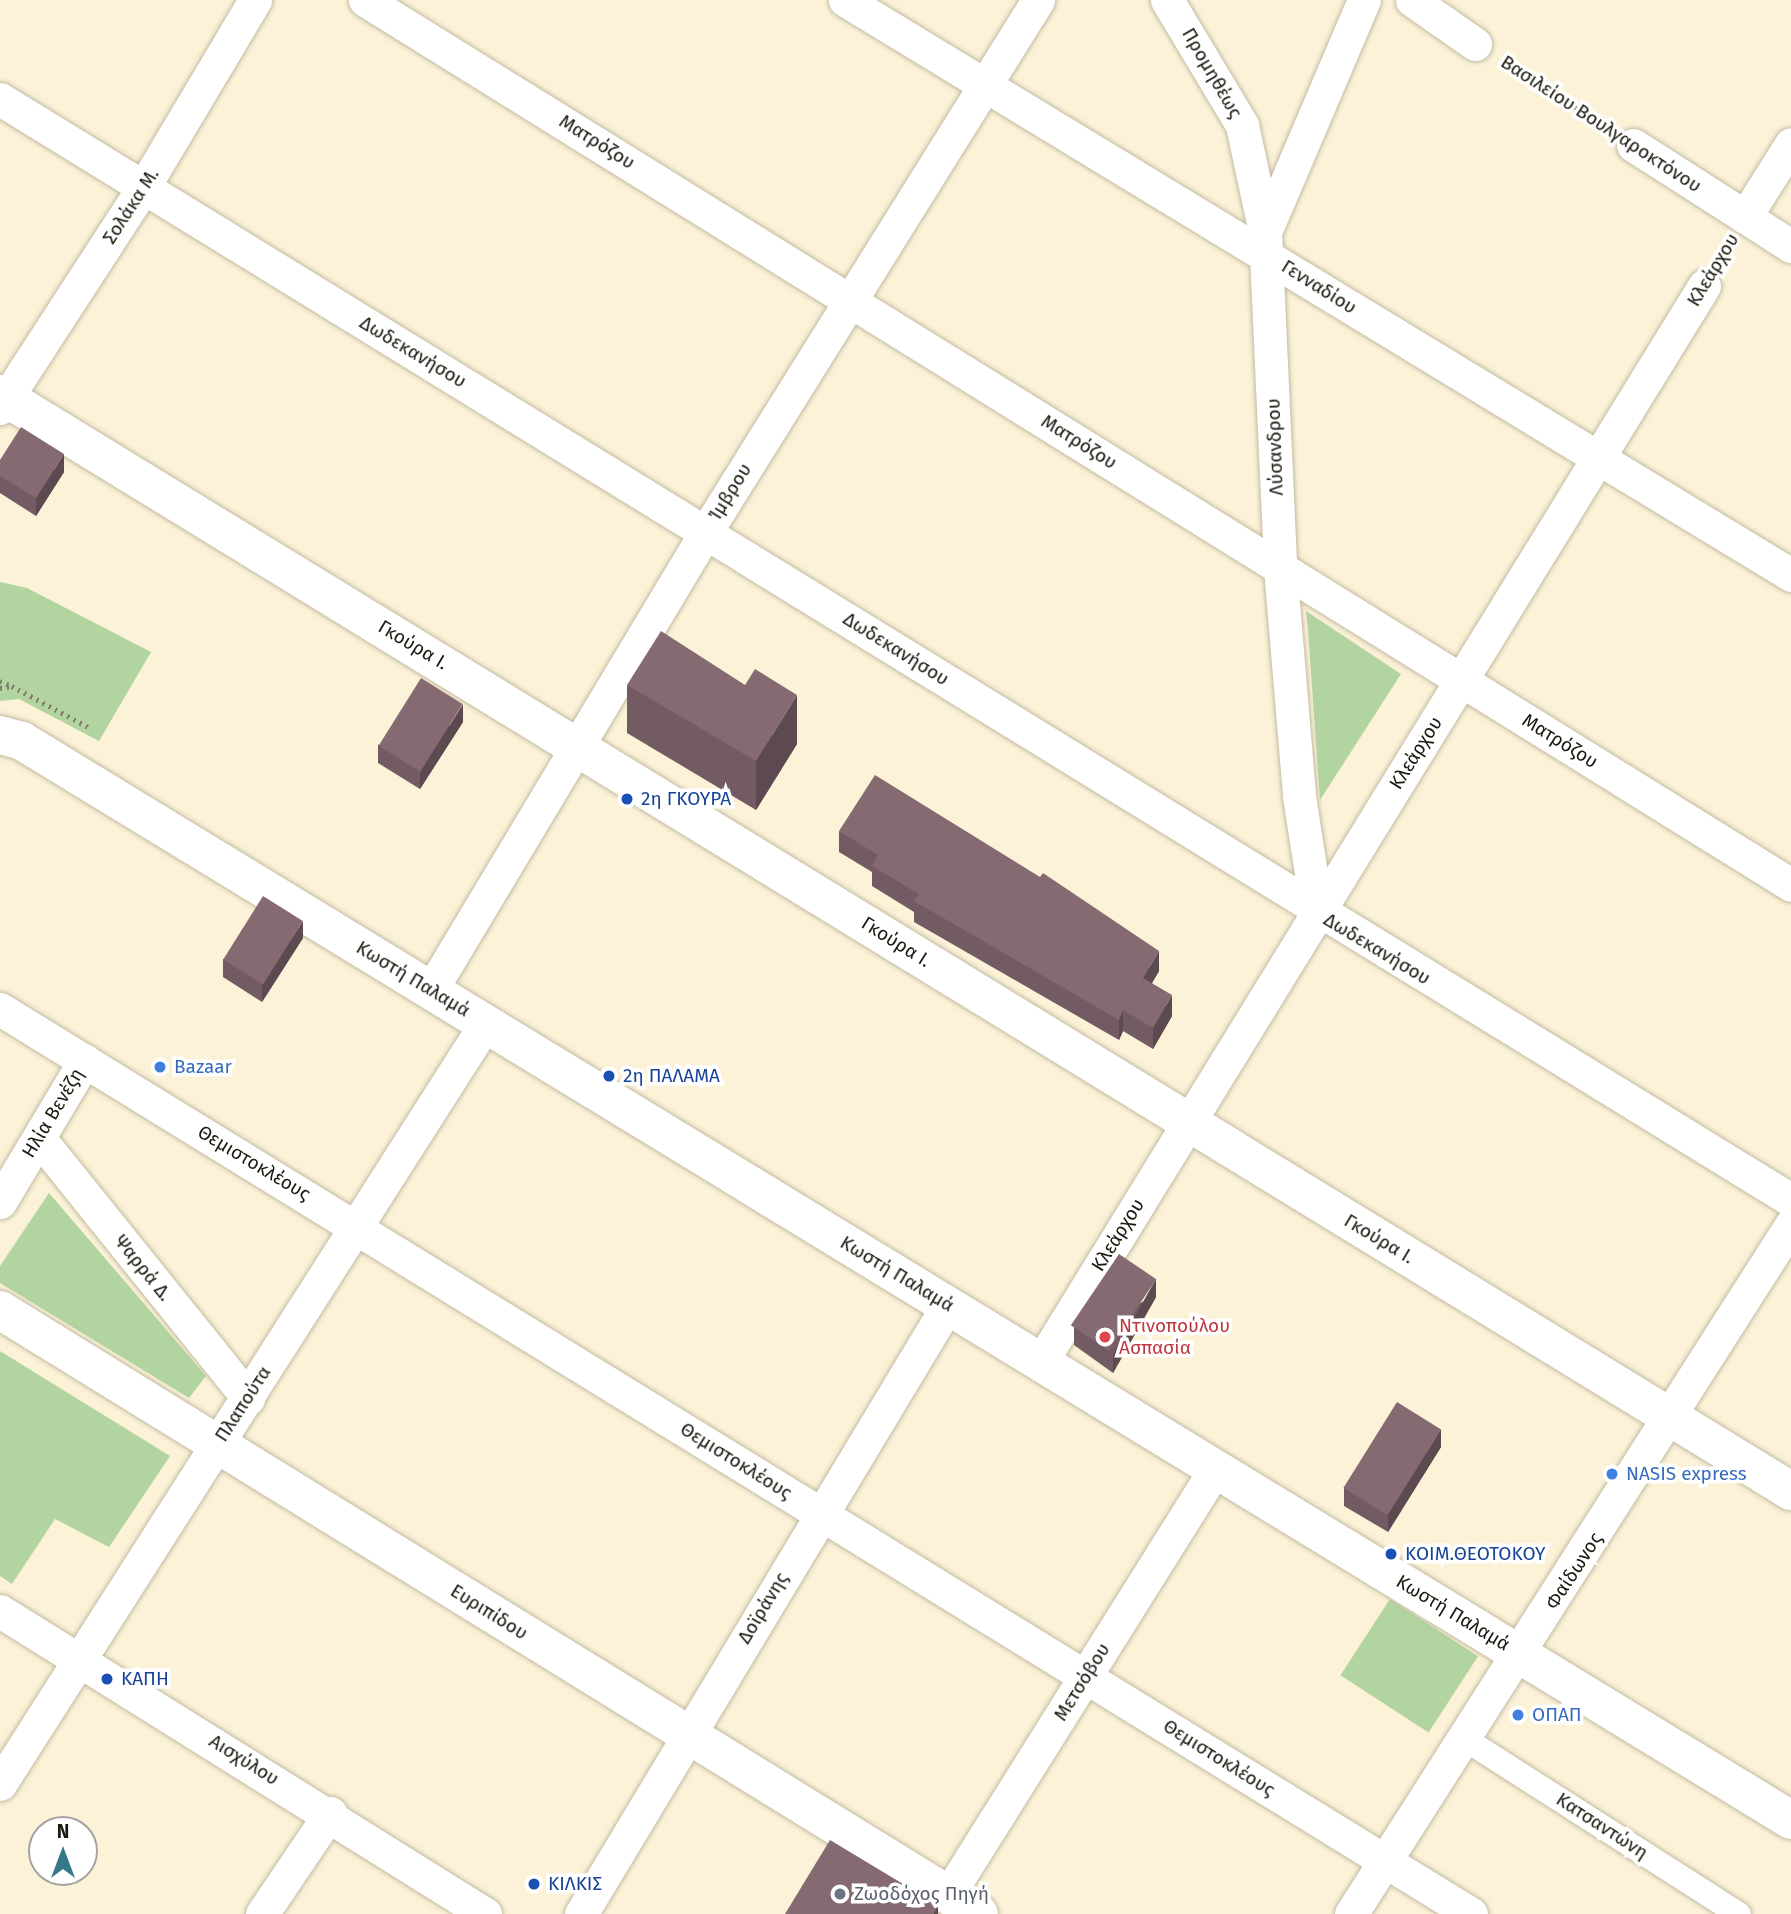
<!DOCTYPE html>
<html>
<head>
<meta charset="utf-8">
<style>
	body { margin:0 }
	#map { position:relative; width:1791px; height:1914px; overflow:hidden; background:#fbf2d8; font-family:"Fira Sans",sans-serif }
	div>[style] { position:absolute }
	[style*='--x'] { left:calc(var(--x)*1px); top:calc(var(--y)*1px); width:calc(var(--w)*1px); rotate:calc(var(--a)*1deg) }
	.green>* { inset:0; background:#b1d4a0; transform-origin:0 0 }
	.path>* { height:4.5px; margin-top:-2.25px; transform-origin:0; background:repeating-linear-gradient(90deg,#817c6b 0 2px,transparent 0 7px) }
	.roads { filter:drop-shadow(0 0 2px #c3bba2) drop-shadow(0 0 2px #c3bba2) }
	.pedestrian>* { height:24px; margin:-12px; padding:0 12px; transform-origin:12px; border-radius:12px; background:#fff }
	.minor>* { height:33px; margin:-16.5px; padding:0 16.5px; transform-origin:16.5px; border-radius:16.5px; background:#fff }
	.tertiary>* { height:38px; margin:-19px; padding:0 19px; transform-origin:19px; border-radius:19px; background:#fff }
	.wall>* { inset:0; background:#725b62 }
	.shaded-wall>* { inset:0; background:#5d4a50 }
	.building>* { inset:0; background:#856a72; transform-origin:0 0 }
	.dots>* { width:19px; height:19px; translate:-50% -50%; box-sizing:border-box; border:4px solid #fff; border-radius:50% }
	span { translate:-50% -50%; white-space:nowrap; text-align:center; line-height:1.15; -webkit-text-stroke:7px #fff; paint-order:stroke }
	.street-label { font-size:19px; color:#1c1910 }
	.transit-label { font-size:19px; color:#164399 }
	.left { translate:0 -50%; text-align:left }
	.shop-label { font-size:19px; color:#366cbe }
	.health-label { font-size:19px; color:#be3a42 }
	.worship-label { font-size:19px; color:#5b616d }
	.north { position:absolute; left:28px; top:1816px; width:70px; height:70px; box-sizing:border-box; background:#fff; border:2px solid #a4a39f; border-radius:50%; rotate:0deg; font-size:19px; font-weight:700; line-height:28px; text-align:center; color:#1c1910 }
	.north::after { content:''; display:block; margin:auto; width:24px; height:32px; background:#357889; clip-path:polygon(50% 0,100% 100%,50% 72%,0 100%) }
</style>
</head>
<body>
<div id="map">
	<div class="green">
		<i style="clip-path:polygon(0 582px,27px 588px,151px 652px,99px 741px,19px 699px,0 701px)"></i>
		<i style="clip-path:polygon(1306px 611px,1401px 674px,1320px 800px,1308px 630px)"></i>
		<i style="clip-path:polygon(49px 1193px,206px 1376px,189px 1398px,0 1283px,0 1266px)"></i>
		<i style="clip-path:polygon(0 1351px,170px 1456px,109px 1547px,55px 1519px,12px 1584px,0 1576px)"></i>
		<i style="left:1390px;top:1599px;width:105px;height:91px;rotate:33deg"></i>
	</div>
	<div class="path">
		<i style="--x:1504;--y:62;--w:121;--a:32.5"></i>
		<i style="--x:0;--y:681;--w:13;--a:23"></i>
		<i style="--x:0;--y:688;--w:12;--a:-9"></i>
		<i style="--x:12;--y:686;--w:91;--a:28.3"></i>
	</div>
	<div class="roads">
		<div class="pedestrian">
			<i style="--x:1465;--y:1739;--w:325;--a:32.6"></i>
		</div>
		<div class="minor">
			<i style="--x:365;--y:0;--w:1678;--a:31.82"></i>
			<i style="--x:845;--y:0;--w:1107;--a:31.29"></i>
			<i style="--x:1167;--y:0;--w:146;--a:59"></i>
			<i style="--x:1242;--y:125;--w:109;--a:77.9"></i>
			<i style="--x:1265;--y:232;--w:336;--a:87.4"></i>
			<i style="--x:1280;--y:568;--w:229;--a:85.2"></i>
			<i style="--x:1299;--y:796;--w:117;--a:81.2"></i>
			<i style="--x:1412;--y:0;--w:77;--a:34.9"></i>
			<i style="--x:0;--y:99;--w:2102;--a:31.58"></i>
			<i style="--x:1633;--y:145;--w:188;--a:32.6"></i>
			<i style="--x:1745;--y:217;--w:86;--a:-57.8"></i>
			<i style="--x:1265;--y:232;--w:252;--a:-66.9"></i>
			<i style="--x:0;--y:408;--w:262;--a:-57"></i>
			<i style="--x:143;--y:188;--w:219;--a:-59.2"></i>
			<i style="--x:431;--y:990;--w:536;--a:-59.04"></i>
			<i style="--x:707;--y:530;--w:625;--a:-58.01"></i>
			<i style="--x:0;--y:1009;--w:1727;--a:31.6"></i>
			<i style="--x:39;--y:1138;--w:334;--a:51.2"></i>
			<i style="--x:0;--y:1202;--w:165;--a:-59.1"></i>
			<i style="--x:1041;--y:1362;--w:1264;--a:-58.36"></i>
			<i style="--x:0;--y:1611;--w:572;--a:31.99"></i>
			<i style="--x:0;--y:1784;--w:903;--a:-57.44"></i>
			<i style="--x:948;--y:1895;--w:504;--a:-57.89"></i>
			<i style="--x:262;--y:1914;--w:122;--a:-56"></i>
			<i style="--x:581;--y:1914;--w:711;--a:-58.93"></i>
			<i style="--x:1351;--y:1914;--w:818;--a:-57.44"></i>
		</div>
		<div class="tertiary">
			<i style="--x:0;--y:394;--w:2100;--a:31.49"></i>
			<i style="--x:0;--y:735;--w:23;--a:15"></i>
			<i style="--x:22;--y:741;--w:2072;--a:31.38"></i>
			<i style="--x:0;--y:1310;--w:1150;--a:31.67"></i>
		</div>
	</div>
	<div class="wall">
		<i style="clip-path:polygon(0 460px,64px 472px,36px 516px,0 493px)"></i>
		<i style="clip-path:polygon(627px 685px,797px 744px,756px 810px,627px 733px)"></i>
		<i style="clip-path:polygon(463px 722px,420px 789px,378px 763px,378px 745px)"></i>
		<i style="clip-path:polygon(839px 831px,1159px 971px,1152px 983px,1172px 1016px,1153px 1049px,1123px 1031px,1119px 1040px,914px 922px,914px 912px,872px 886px,872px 872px,839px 852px)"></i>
		<i style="clip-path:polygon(303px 938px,262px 1002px,223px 977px,223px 959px)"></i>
		<i style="clip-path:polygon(1156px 1297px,1113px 1373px,1074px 1345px,1074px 1327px)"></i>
		<i style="clip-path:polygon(1441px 1447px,1388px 1532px,1344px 1506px,1344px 1488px)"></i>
	</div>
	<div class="shaded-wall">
		<i style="clip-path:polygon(64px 454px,64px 472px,36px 516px,36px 498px)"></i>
		<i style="clip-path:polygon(797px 695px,797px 744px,756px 810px,756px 761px)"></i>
		<i style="clip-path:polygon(463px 704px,463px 722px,420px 789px,420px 772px)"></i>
		<i style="clip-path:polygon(303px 921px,303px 938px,262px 1002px,262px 984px)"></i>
		<i style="clip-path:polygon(1159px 951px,1159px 971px,1143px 998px,1143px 978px)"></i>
		<i style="clip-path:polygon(1172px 995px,1172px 1016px,1153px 1049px,1153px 1028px)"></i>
		<i style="clip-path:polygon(1123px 1010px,1123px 1031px,1119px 1040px,1119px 1020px)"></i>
		<i style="clip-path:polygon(1156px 1279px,1156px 1297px,1113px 1373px,1113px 1355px)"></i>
		<i style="clip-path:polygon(1441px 1429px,1441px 1447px,1388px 1532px,1388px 1514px)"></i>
		<i style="clip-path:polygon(938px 1905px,938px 1914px,933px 1914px)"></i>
	</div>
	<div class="building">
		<i style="clip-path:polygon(21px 427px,64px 454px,36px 498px,0 476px,0 460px)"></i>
		<i style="clip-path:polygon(661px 631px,745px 685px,755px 669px,797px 695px,756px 761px,627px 685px)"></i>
		<i style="left:421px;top:678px;width:49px;height:80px;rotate:32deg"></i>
		<i style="clip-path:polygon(875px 775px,1040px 877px,1043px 873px,1159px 951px,1143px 978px,1172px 995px,1153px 1028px,1123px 1010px,1119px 1020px,914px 901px,919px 894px,872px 866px,878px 855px,839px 831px)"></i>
		<i style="left:263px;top:896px;width:47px;height:75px;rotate:32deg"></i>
		<i style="left:1119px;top:1254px;width:45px;height:86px;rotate:34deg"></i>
		<i style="left:1397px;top:1402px;width:52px;height:101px;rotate:32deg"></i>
		<i style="clip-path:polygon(830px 1840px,938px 1905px,933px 1914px,785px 1914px)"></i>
	</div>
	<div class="dots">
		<i style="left:627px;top:799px;background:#1a4fb4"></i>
		<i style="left:160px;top:1067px;background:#3f7fe0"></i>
		<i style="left:609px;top:1076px;background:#1a4fb4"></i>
		<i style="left:1105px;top:1337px;background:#e0444e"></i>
		<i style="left:1612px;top:1474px;background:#3f7fe0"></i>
		<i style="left:1391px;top:1554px;background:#1a4fb4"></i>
		<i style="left:107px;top:1679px;background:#1a4fb4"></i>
		<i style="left:1518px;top:1715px;background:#3f7fe0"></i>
		<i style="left:534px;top:1884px;background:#1a4fb4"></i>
		<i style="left:840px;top:1894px;background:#6b7280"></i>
	</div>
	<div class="street-label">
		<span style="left:1212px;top:73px;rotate:60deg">Προμηθέως</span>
		<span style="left:1601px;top:124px;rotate:33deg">Βασιλείου Βουλγαροκτόνου</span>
		<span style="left:597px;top:142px;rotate:32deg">Ματρόζου</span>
		<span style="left:131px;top:206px;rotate:-57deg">Σολάκα Μ.</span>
		<span style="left:1713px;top:270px;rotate:-59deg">Κλεάρχου</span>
		<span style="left:1319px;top:287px;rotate:32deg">Γενναδίου</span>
		<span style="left:413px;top:352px;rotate:31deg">Δωδεκανήσου</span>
		<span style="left:1079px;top:442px;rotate:32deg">Ματρόζου</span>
		<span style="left:1275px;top:447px;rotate:-92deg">Λύσανδρου</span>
		<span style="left:730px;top:492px;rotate:-58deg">Ίμβρου</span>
		<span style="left:413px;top:645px;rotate:31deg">Γκούρα Ι.</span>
		<span style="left:896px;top:649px;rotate:32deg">Δωδεκανήσου</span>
		<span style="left:1560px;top:741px;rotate:32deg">Ματρόζου</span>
		<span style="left:1416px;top:753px;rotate:-58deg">Κλεάρχου</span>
		<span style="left:896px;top:942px;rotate:32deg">Γκούρα Ι.</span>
		<span style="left:1377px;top:949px;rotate:31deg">Δωδεκανήσου</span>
		<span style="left:413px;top:979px;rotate:31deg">Κωστή Παλαμά</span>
		<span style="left:53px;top:1113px;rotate:-59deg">Ηλία Βενέζη</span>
		<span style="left:254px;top:1163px;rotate:31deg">Θεμιστοκλέους</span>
		<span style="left:1118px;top:1235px;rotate:-58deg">Κλεάρχου</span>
		<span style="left:1379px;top:1239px;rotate:31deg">Γκούρα Ι.</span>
		<span style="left:143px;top:1268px;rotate:51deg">Ψαρρά Δ.</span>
		<span style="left:897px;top:1274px;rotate:31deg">Κωστή Παλαμά</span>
		<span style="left:243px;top:1404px;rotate:-57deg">Πλαπούτα</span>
		<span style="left:736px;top:1461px;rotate:32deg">Θεμιστοκλέους</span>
		<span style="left:1574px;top:1571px;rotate:-57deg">Φαίδωνος</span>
		<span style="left:763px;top:1608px;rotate:-59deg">Δοϊράνης</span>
		<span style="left:489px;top:1612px;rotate:32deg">Ευριπίδου</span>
		<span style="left:1453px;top:1613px;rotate:31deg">Κωστή Παλαμά</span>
		<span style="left:1082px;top:1682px;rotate:-58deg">Μετσόβου</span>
		<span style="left:1219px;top:1758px;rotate:32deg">Θεμιστοκλέους</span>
		<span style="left:244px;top:1760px;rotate:32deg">Αισχύλου</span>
		<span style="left:1602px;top:1826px;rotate:33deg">Κατσαντώνη</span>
	</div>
	<div class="transit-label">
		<span class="left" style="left:641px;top:799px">2η ΓΚΟΥΡΑ</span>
		<span class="left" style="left:623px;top:1076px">2η ΠΑΛΑΜΑ</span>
		<span class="left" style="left:1405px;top:1554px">ΚΟΙΜ.ΘΕΟΤΟΚΟΥ</span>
		<span class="left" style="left:121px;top:1679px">ΚΑΠΗ</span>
		<span class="left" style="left:548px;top:1884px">ΚΙΛΚΙΣ</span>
	</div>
	<div class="shop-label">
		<span class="left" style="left:174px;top:1067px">Bazaar</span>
		<span class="left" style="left:1626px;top:1474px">NASIS express</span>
		<span class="left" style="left:1532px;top:1715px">ΟΠΑΠ</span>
	</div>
	<div class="health-label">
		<span class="left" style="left:1119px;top:1337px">Ντινοπούλου<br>Ασπασία</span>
	</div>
	<div class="worship-label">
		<span class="left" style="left:854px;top:1894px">Ζωοδόχος Πηγή</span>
	</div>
	<div class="north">N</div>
</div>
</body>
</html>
